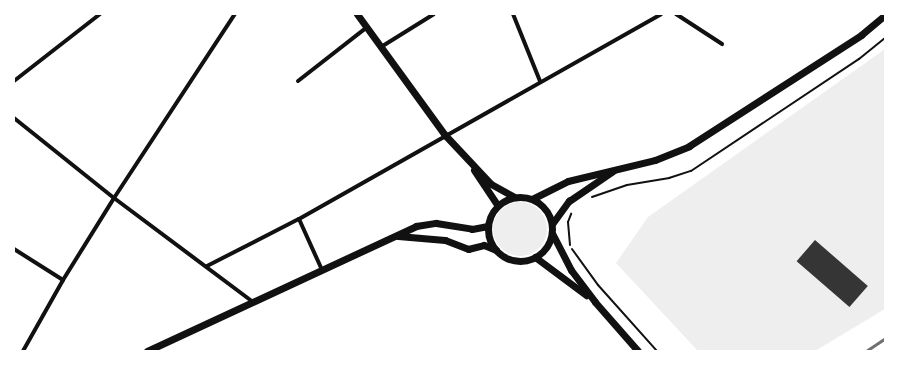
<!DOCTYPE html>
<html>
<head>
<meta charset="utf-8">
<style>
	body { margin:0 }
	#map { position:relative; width:899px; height:365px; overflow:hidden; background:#fff; font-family:"Titillium Web",sans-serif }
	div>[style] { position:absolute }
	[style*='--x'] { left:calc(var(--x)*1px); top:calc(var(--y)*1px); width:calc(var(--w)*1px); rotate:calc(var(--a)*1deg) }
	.green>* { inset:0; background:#eee }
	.round { border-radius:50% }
	.building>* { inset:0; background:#353535; transform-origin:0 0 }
	.path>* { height:2px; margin:-1px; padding:0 1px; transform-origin:1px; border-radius:1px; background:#111 }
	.minor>* { height:4px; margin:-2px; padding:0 2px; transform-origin:2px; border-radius:2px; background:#111 }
	.tertiary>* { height:7px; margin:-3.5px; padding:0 3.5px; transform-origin:3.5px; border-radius:3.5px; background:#111 }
	.tertiary>.ring { margin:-3.5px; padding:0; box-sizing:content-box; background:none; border:7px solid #111; border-radius:50% }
	.rail>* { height:3px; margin:-1.5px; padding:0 1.5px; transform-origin:1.5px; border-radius:1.5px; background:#707070 }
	span { translate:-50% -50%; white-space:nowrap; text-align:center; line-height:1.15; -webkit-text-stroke:4px #fff; paint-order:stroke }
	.frame { position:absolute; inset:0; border:15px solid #fff; pointer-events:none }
</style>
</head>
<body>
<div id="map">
	<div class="green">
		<i style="clip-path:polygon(885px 49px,885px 309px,815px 351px,698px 351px,616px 263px,648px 217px)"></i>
		<i class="round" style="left:493px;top:202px;width:54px;height:54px"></i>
	</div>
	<div class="building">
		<i style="left:815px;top:240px;width:70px;height:28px;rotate:41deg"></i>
	</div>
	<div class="path">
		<i style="--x:592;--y:197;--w:37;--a:-19"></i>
		<i style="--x:627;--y:185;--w:43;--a:-9.5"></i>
		<i style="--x:669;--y:178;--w:23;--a:-18"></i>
		<i style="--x:691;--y:171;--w:202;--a:-33.7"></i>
		<i style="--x:859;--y:59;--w:33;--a:-39"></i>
		<i style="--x:570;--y:245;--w:23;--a:-95"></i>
		<i style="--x:568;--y:222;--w:9;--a:-69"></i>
		<i style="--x:572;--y:249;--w:44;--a:54.2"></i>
		<i style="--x:598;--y:285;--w:89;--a:48.2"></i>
	</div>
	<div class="minor">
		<i style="--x:513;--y:14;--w:72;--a:68.1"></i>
		<i style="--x:676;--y:14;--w:55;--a:33.1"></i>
		<i style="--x:381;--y:47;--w:62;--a:-31.9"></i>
		<i style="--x:14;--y:81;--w:109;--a:-37.9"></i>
		<i style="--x:298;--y:81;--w:88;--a:-38"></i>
		<i style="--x:14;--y:118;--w:128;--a:38.7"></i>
		<i style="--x:114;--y:198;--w:174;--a:36.8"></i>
		<i style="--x:299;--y:219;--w:56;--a:65.7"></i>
		<i style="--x:14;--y:249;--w:58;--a:32.3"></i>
		<i style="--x:207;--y:266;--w:103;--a:-27.1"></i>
		<i style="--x:299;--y:219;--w:416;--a:-29.5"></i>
		<i style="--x:23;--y:351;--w:81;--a:-60.6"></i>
		<i style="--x:63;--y:280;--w:97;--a:-58.1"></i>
		<i style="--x:114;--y:198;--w:220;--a:-56.7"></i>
	</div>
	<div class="tertiary">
		<i style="--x:357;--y:14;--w:150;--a:54"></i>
		<i style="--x:445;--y:135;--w:67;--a:46.8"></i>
		<i style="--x:491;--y:184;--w:26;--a:29"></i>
		<i style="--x:474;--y:170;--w:43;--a:56.3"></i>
		<i class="ring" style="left:488px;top:197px;width:57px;height:57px"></i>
		<i style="--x:532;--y:199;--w:40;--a:-26.6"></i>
		<i style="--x:568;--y:181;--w:89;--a:-13.6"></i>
		<i style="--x:655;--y:160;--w:37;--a:-22"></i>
		<i style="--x:689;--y:146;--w:205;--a:-32.8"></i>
		<i style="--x:861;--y:35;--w:31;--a:-40"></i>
		<i style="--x:552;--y:224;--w:29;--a:-54"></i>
		<i style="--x:569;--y:201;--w:53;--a:-34.3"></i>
		<i style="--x:552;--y:233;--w:42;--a:62.8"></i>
		<i style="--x:571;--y:270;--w:40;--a:53"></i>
		<i style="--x:595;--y:302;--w:65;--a:48.7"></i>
		<i style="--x:398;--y:236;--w:47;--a:4.9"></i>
		<i style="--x:445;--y:240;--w:25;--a:21"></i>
		<i style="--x:468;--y:249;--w:16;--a:-14"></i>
		<i style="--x:484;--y:245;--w:13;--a:23"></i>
		<i style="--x:535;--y:257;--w:64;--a:36.7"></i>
		<i style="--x:147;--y:351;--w:297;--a:-24.9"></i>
		<i style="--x:416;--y:226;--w:20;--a:-9"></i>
		<i style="--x:436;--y:223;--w:36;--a:9"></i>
		<i style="--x:472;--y:229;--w:16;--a:-11"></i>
	</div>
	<div class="rail">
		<i style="--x:866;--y:351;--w:23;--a:-34"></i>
	</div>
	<div class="frame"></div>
</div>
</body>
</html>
